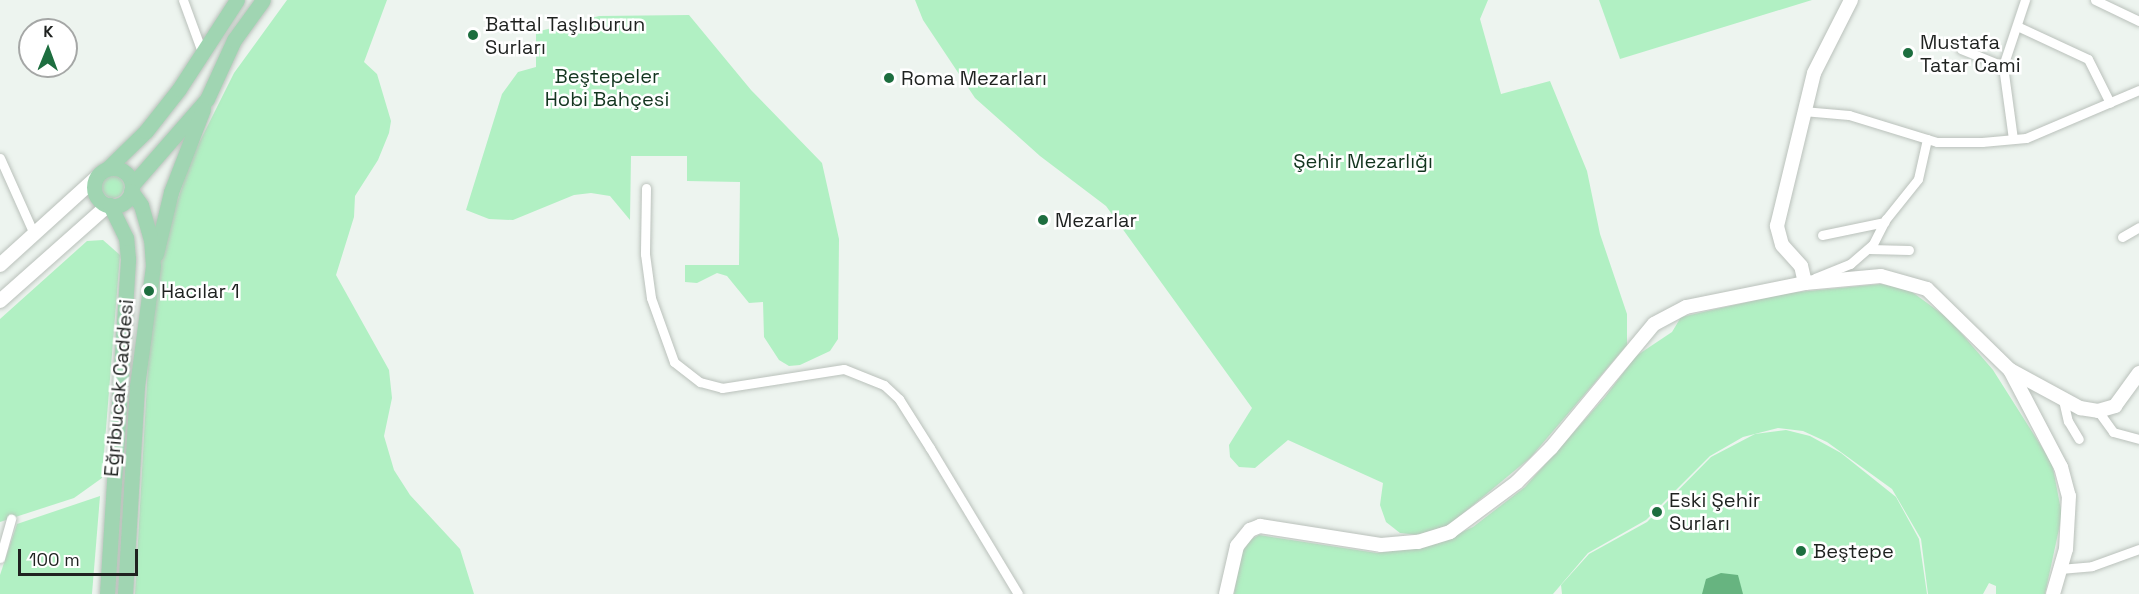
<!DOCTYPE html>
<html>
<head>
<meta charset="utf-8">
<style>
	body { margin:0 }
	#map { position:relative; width:2139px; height:594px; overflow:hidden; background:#edf4ef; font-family:"Space Grotesk",sans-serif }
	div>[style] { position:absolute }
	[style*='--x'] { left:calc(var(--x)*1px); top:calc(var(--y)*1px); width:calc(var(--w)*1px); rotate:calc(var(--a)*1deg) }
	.green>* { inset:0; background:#b1f0c3 }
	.round { border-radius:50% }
	.water>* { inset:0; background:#67b480 }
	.roads { filter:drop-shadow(0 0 2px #bac1bb) drop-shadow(0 0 2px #bac1bb) }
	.street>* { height:9px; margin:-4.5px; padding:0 4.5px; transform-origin:4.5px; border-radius:4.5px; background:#fff }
	.secondary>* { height:14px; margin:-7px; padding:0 7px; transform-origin:7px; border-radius:7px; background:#fff }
	.primary>* { height:15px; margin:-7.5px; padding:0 7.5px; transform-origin:7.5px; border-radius:7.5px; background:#a0d5b2 }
	.primary>.ring { margin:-7.5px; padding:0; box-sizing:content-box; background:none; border:15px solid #a0d5b2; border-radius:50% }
	.dots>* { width:16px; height:16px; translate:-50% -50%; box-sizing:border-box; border:3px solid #fff; border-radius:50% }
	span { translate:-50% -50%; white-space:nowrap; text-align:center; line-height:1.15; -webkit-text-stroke:5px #fff; paint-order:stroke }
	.poi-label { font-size:20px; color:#1f2220 }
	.left { translate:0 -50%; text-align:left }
	.park-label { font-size:20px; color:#13351f }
	.street-label { font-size:20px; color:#1f2220 }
	.north { position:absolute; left:18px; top:18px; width:60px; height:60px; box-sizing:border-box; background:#fff; border:2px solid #a5a7a6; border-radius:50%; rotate:1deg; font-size:16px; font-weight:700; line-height:24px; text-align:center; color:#1f2220 }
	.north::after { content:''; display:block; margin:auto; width:21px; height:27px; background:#1d6e3f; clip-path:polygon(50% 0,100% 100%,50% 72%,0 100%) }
	.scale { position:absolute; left:18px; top:549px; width:120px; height:27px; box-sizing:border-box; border:3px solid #1f2220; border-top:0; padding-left:8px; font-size:18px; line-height:21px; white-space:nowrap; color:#1f2220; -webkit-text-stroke:4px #fff; paint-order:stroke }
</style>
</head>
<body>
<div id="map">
	<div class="green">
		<i style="clip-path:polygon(287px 0,387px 0,364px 62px,377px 74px,391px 121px,389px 133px,378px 160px,355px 196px,354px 217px,336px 275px,389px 370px,392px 398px,384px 436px,394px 470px,410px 495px,460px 549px,474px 594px,135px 594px,152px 295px,172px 217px,192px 157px,234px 73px)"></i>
		<i style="clip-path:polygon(915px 0,1488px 0,1480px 19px,1501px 94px,1550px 81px,1587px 171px,1600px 234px,1627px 314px,1627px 345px,1530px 458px,1449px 525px,1418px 535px,1400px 533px,1386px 522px,1380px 505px,1383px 483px,1288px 440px,1255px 468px,1239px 467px,1230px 457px,1229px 445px,1252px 408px,1106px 206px,1040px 156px,975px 98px,923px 20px)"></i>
		<i style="clip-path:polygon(1599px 0,1812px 0,1620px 59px)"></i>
		<i style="clip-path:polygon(689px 15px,751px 90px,822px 163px,839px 239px,838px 339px,830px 351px,800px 365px,789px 366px,779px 360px,764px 337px,763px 302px,749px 303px,727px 276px,717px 273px,697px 283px,685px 282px,685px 265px,739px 265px,740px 182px,687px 181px,687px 156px,631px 156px,630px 220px,610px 196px,591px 193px,574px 195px,513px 220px,489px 219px,466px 210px,502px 94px,518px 72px,536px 67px,536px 32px,599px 16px)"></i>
		<i class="round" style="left:102px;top:176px;width:22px;height:22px"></i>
		<i style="clip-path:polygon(103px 240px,120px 255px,102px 478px,74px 498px,0 522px,0 319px,87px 241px)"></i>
		<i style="clip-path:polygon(1881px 284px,1908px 289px,1949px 319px,1993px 370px,2052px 463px,2062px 515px,2045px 594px,1996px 594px,1996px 586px,1989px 583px,1983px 594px,1928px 594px,1921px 539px,1892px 489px,1827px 442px,1803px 431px,1778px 428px,1743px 437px,1710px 456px,1646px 520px,1588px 553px,1553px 594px,1234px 594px,1241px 554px,1250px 540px,1259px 535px,1377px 553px,1436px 544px,1473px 527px,1525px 487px,1605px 397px,1636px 356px,1672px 332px,1681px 317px,1788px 293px)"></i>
		<i style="clip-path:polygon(1786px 430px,1810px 436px,1841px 453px,1896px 497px,1919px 539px,1927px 594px,1562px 594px,1561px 585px,1589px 554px,1647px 522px,1711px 457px,1755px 434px)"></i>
		<i style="clip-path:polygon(100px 496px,92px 594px,0 594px,0 575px,17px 524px)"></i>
	</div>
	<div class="water">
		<i style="clip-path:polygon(1721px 573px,1738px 575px,1743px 594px,1702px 594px,1706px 579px)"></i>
	</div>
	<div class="roads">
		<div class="street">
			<i style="--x:183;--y:0;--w:55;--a:69.9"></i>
			<i style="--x:2095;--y:0;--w:49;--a:25.5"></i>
			<i style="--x:2017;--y:26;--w:78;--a:24.9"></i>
			<i style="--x:2088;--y:59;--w:49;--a:63.4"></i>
			<i style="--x:1961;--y:49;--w:45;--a:22"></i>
			<i style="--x:1803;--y:111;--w:46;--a:5"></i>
			<i style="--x:1849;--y:115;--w:92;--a:17.1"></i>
			<i style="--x:1937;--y:142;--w:45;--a:0"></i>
			<i style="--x:1982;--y:142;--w:44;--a:-5.2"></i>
			<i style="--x:2026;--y:138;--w:123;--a:-23"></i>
			<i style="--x:2013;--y:139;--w:74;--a:-97.8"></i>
			<i style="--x:2003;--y:66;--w:70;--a:-71.6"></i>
			<i style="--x:0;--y:158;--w:83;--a:65.9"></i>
			<i style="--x:646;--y:188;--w:66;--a:90.9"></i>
			<i style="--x:645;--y:254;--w:44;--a:82.2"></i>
			<i style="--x:651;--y:298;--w:68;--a:70.2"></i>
			<i style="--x:674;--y:362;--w:33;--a:38"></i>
			<i style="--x:700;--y:382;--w:23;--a:15"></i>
			<i style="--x:722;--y:388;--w:123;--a:-8.9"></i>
			<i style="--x:844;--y:369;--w:43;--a:21.8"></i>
			<i style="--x:884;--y:385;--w:21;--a:43"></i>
			<i style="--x:899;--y:399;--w:58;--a:57.7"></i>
			<i style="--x:930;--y:448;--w:170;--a:58.9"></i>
			<i style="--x:1822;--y:235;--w:64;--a:-11.7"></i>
			<i style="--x:2122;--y:237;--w:20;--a:-30"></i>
			<i style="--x:1869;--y:249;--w:40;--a:1.4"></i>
			<i style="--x:1815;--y:278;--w:38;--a:-22"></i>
			<i style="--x:1850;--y:264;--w:30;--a:-41"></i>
			<i style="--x:1873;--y:244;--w:28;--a:-63"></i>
			<i style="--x:1886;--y:219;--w:51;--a:-51.3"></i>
			<i style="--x:1918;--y:179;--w:41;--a:-77.3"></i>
			<i style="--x:2063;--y:400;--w:22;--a:77"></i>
			<i style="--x:2068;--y:421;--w:21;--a:59"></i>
			<i style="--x:2098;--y:411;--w:26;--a:54"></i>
			<i style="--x:2113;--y:432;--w:27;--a:15"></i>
			<i style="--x:0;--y:558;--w:41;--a:-74.2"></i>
			<i style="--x:2060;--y:569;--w:32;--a:-5"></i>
			<i style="--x:2092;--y:566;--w:50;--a:-19.9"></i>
		</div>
		<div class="secondary">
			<i style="--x:0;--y:265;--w:130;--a:-42.2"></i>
			<i style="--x:1805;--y:283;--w:17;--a:-103"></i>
			<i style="--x:1801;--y:266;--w:28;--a:-132"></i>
			<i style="--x:1782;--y:245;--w:20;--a:-105"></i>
			<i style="--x:1777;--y:226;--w:157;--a:-76.4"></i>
			<i style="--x:1814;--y:73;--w:82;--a:-63.1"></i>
			<i style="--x:0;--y:301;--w:144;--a:-41.6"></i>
			<i style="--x:2010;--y:370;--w:110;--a:62.3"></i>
			<i style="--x:2061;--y:467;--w:30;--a:75"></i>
			<i style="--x:2069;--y:496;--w:53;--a:93.2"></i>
			<i style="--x:2066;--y:549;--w:47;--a:106.1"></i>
			<i style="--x:1226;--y:594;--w:49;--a:-77.1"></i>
			<i style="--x:1237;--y:546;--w:21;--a:-51"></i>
			<i style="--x:1250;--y:530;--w:11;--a:-22"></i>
			<i style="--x:1260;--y:526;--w:122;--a:8.9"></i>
			<i style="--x:1381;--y:545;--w:37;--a:-5"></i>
			<i style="--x:1418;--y:542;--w:34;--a:-17"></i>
			<i style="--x:1450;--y:532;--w:84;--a:-36.7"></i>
			<i style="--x:1517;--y:482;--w:48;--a:-45"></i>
			<i style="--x:1551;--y:448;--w:161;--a:-50.3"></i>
			<i style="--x:1654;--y:324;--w:36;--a:-28"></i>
			<i style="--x:1686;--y:307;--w:121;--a:-11.4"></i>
			<i style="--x:1805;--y:283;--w:76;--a:-5.3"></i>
			<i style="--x:1881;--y:276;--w:48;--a:15.8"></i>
			<i style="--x:1927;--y:289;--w:116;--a:44.3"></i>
			<i style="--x:2010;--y:370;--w:80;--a:28.5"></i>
			<i style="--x:2080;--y:408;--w:18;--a:9"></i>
			<i style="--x:2098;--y:411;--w:18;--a:-16"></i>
			<i style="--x:2115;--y:406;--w:41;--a:-54"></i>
		</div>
		<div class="primary">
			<i class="ring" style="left:94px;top:168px;width:23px;height:23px"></i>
			<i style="--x:107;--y:169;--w:54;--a:-44.3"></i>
			<i style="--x:146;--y:131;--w:53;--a:-51.8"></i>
			<i style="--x:179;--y:89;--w:106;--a:-56.9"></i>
			<i style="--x:132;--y:185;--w:114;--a:-48.9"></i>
			<i style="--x:207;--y:99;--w:65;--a:-65.4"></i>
			<i style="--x:234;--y:40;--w:49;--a:-54.1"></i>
			<i style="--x:156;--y:254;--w:64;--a:-76.4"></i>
			<i style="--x:171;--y:192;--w:89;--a:-68.9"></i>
			<i style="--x:107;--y:594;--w:336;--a:-86.4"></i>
			<i style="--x:128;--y:259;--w:21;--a:-95"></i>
			<i style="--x:126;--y:238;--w:37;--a:-116"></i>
			<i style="--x:125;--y:594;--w:208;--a:-86.7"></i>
			<i style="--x:137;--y:386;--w:121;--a:-82.4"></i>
			<i style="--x:153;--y:266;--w:26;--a:-94"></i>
			<i style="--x:151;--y:240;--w:36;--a:-106"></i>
			<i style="--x:141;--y:205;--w:17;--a:-126"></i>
		</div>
	</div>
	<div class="dots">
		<i style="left:473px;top:35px;background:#1d6e3f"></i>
		<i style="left:1908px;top:53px;background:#1d6e3f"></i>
		<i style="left:889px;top:78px;background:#1d6e3f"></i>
		<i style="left:1043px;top:220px;background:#1d6e3f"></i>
		<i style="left:149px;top:291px;background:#1d6e3f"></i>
		<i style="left:1657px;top:512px;background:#1d6e3f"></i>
		<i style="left:1801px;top:551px;background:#1d6e3f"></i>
	</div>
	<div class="poi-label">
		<span class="left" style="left:485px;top:36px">Battal Taşlıburun<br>Surları</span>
		<span class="left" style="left:1920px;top:54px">Mustafa<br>Tatar Cami</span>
		<span class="left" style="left:901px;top:78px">Roma Mezarları</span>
		<span class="left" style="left:1055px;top:220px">Mezarlar</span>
		<span class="left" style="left:161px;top:291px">Hacılar 1</span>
		<span class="left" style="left:1669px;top:512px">Eski Şehir<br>Surları</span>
		<span class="left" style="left:1813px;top:551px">Beştepe</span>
	</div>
	<div class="park-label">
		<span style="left:607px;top:88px">Beştepeler<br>Hobi Bahçesi</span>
		<span style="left:1363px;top:161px">Şehir Mezarlığı</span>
	</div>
	<div class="street-label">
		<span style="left:119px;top:388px;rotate:-85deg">Eğribucak Caddesi</span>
	</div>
	<div class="north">K</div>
	<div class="scale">100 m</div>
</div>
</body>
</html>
